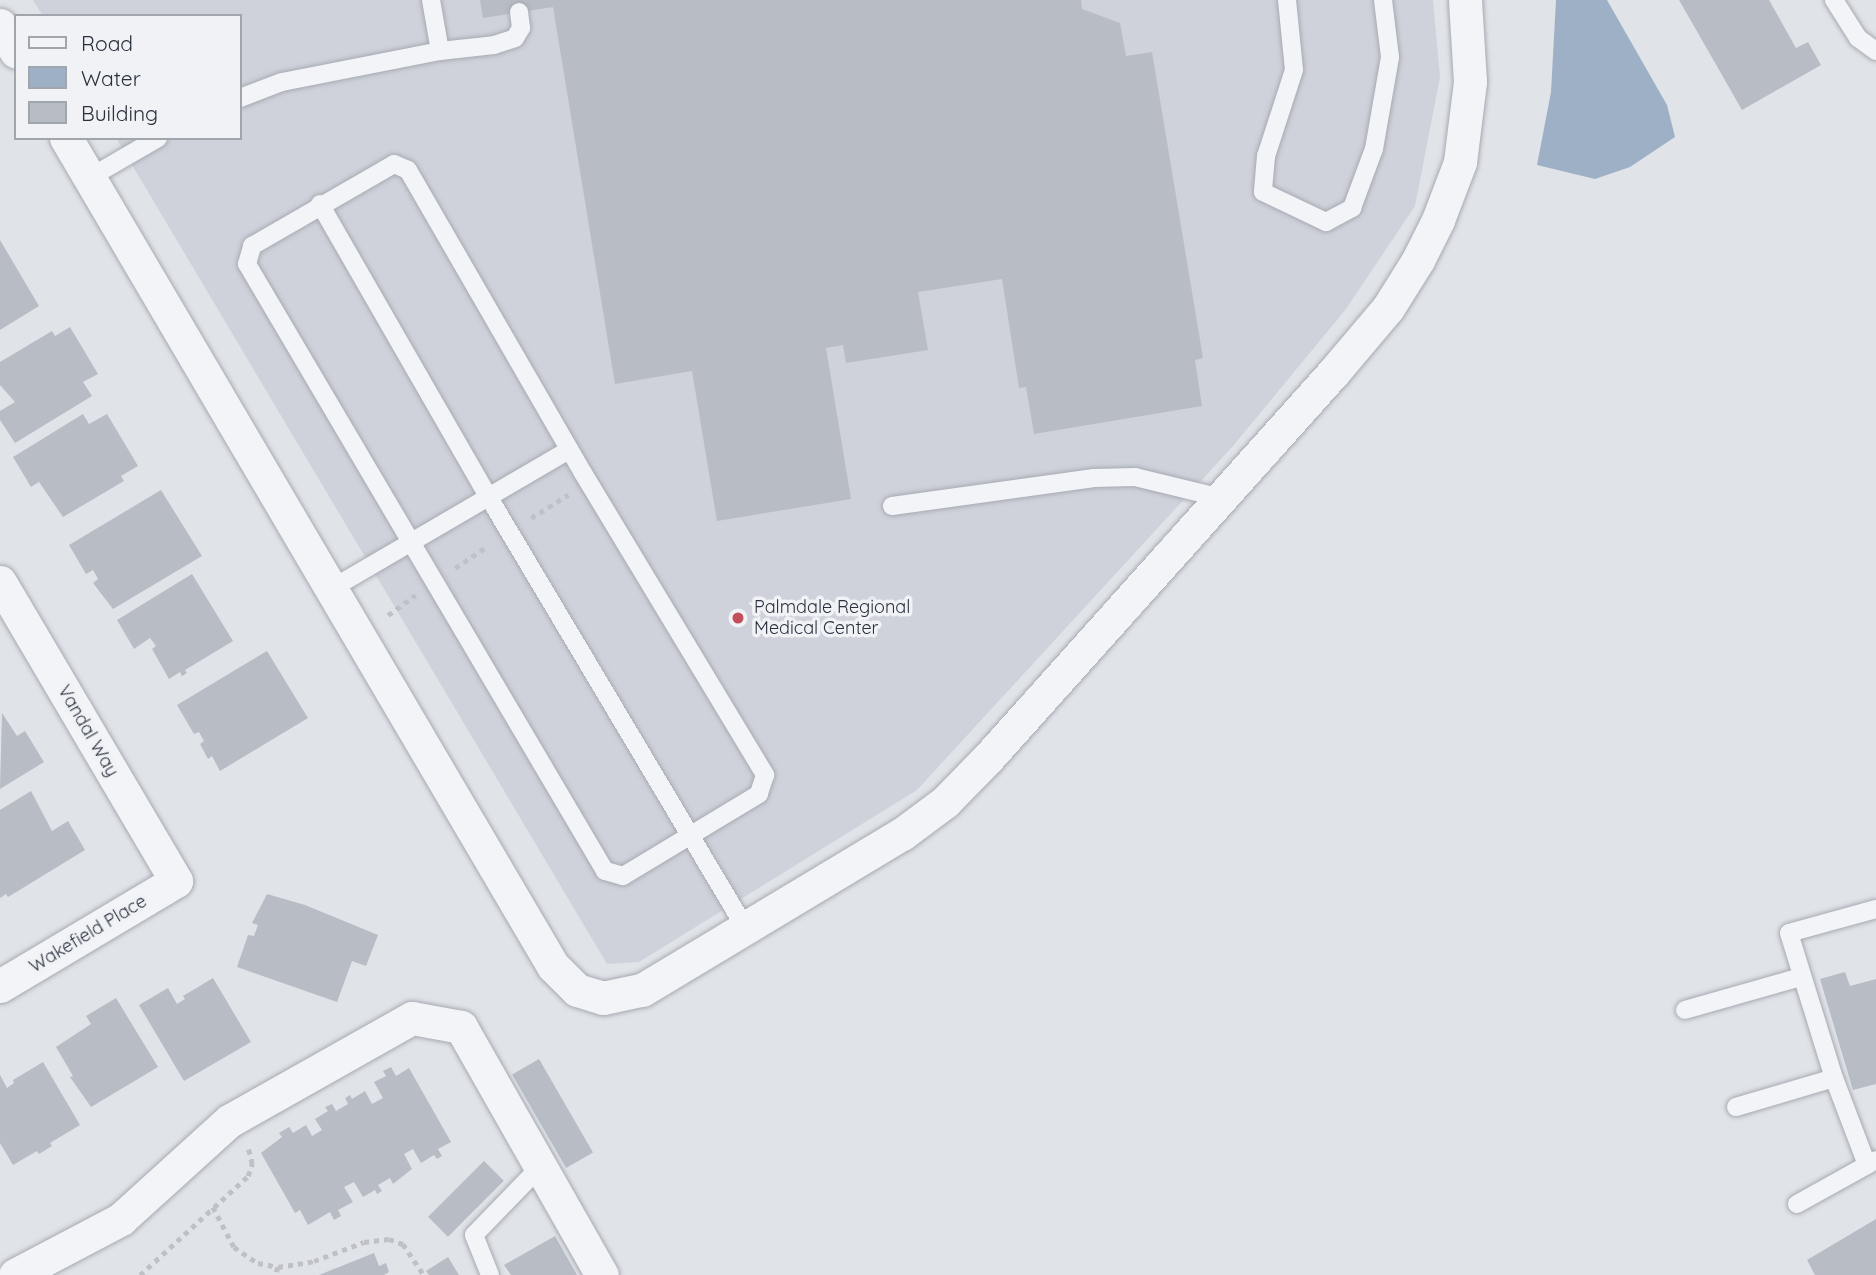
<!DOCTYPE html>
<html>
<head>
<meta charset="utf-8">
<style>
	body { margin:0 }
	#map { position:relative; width:1876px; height:1275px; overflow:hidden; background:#e0e3e8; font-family:Quicksand,sans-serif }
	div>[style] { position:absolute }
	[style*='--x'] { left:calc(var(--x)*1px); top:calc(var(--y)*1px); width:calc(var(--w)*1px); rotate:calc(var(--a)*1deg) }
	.built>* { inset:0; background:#cfd2da }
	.water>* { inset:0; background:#9eb0c5 }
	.building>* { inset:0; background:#b8bcc5; transform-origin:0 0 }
	.path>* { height:4.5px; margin-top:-2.25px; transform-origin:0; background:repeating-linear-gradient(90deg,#bfc1c7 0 5px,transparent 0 10px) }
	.roads { filter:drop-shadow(0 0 2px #a6aab2) drop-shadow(0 0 2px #a6aab2) }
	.service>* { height:18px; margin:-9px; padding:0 9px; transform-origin:9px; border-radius:9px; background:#f3f4f7 }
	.minor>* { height:33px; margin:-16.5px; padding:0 16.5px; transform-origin:16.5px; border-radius:16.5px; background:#f3f4f7 }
	.dots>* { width:19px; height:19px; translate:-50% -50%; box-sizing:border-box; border:4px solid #f0f2f6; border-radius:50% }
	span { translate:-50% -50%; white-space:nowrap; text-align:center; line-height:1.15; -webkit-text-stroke:7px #f0f2f6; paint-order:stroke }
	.poi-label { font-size:18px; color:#2a313e }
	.left { translate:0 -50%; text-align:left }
	.street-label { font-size:18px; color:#2a313e }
	.legend { position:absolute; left:14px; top:14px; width:228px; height:126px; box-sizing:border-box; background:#f0f2f6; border:2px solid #a1a5ac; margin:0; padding:9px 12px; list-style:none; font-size:21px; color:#2a313e }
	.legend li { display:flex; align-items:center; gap:14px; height:35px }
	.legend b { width:35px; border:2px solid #a1a5ac }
</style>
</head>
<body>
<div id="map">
	<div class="built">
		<i style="clip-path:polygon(33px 0,1433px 0,1440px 77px,1415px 206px,1346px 309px,1233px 446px,917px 790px,639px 962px,607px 964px,116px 138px,240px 138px,240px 16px,43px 16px)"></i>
	</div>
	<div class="water">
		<i style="clip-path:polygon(1556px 0,1607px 0,1667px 105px,1675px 137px,1630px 167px,1595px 179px,1537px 165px,1551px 92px)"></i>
	</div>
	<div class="building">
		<i style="clip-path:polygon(480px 0,1081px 0,1082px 9px,1120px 23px,1126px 56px,1152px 52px,1203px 358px,1195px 360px,1202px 406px,1034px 434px,1026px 387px,1019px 388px,1002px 279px,918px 292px,928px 350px,846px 363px,843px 345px,826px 348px,851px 499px,717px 521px,692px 371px,615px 384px,553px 7px,483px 18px)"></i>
		<i style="clip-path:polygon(1679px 0,1769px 0,1796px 48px,1808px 42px,1821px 65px,1742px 110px)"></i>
		<i style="clip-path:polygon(0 240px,39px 306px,0 330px)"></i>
		<i style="clip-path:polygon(70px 327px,98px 374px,83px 382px,92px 396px,15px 443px,0 420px,0 411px,15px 402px,0 385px,0 362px,52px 331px,55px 336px)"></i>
		<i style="clip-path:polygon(83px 414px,89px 424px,107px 414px,138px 466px,121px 476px,124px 481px,63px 517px,39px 482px,31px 487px,13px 457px)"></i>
		<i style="clip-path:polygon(161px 490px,202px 556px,113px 609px,93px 583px,98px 579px,93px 570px,86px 574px,69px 545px)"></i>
		<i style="clip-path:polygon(192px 574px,233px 641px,185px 670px,187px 673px,182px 676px,180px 672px,169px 679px,152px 649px,156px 646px,150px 638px,134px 649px,117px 620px)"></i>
		<i style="clip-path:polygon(267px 651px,308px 718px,220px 771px,212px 756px,208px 759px,200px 744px,204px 741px,199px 732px,194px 734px,177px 705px)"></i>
		<i style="clip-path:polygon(2px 713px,17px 736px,25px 731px,44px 762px,0 789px)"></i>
		<i style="clip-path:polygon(31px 791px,52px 831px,68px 821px,85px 850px,8px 897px,6px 894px,0 898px,0 810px)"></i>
		<i style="clip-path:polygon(267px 894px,305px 905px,378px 935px,366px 966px,352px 961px,337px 1002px,237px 967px,248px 935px,254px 936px,258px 925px,252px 923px)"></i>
		<i style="clip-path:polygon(1845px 972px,1850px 986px,1876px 979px,1876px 1084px,1853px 1090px,1820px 979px)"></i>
		<i style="clip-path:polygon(213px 978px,251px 1042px,184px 1081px,139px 1005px,168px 988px,177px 1004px,185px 999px,183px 996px)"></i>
		<i style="clip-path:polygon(116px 998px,158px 1067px,91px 1107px,70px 1077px,73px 1076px,56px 1047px,91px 1024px,86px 1016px)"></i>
		<i style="left:539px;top:1059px;width:108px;height:31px;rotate:60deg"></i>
		<i style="clip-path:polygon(43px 1062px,80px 1125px,50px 1143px,52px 1146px,39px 1154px,37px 1151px,13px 1165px,0 1143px,0 1075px,7px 1088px,14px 1083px,13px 1080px)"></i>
		<i style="clip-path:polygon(391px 1067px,396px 1076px,409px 1068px,451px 1142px,438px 1149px,442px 1156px,437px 1159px,434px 1155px,421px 1163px,413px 1149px,404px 1154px,412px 1169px,393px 1184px,390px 1178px,378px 1185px,382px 1191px,377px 1194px,375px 1190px,363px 1197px,354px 1182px,344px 1187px,353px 1202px,338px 1210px,341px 1216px,334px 1220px,330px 1212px,308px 1225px,300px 1210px,295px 1213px,261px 1153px,282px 1137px,279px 1133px,289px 1127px,293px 1133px,306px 1125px,312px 1136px,322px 1130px,315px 1119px,328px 1111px,325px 1107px,332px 1104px,336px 1111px,348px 1104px,345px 1098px,350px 1095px,352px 1099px,365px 1091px,372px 1104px,383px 1098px,374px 1082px,386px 1076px,383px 1071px)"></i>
		<i style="left:484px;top:1161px;width:28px;height:79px;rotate:45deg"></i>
		<i style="clip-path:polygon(1876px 1219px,1876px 1275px,1815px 1275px,1807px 1260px)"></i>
		<i style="clip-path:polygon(555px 1236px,577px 1275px,511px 1275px,504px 1265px)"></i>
		<i style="clip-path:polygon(374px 1253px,379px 1266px,386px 1263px,389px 1272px,384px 1275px,319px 1275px)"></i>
		<i style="clip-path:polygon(448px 1257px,459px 1275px,429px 1275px,426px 1271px)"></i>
	</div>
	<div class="path">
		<i style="--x:531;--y:518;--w:44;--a:-31.9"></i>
		<i style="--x:455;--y:568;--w:40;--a:-34"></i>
		<i style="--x:388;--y:615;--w:34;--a:-36"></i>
		<i style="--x:213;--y:1207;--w:45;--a:62.3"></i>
		<i style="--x:234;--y:1247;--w:29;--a:34"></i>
		<i style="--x:258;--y:1263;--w:20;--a:11"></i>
		<i style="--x:278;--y:1267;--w:8;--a:104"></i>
		<i style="--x:278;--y:1267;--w:36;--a:-9"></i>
		<i style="--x:314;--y:1261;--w:53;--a:-20.8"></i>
		<i style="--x:364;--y:1242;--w:25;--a:-7"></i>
		<i style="--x:389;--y:1239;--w:15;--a:20"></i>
		<i style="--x:403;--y:1244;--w:37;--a:56"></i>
		<i style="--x:140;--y:1275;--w:147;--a:-42.5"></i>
		<i style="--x:248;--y:1176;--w:13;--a:-72"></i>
		<i style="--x:252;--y:1164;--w:16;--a:-104"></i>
	</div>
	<div class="roads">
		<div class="service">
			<i style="--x:431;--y:0;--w:52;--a:80"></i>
			<i style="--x:440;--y:51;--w:54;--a:-6.3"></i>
			<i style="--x:494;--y:45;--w:22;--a:-18"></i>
			<i style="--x:515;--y:38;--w:12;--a:-59"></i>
			<i style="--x:521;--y:28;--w:16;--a:-97"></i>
			<i style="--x:1287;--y:0;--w:70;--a:84.3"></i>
			<i style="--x:1294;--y:70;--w:90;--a:108"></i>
			<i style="--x:1266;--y:156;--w:36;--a:95"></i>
			<i style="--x:1263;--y:192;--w:70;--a:25.5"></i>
			<i style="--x:1326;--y:222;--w:30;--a:-28"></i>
			<i style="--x:1352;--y:208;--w:63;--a:-69.6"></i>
			<i style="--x:1374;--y:149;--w:93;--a:-80.1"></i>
			<i style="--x:1390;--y:57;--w:57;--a:-97"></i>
			<i style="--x:1834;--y:0;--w:45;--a:57.7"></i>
			<i style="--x:1858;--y:38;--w:22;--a:36"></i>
			<i style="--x:240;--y:98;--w:45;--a:-20.9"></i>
			<i style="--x:282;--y:82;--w:161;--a:-11.1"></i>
			<i style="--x:394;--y:164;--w:15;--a:23"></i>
			<i style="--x:408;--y:170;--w:350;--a:60"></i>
			<i style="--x:583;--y:473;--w:353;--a:58.9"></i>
			<i style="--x:765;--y:775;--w:20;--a:108"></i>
			<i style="--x:759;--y:794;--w:159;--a:148.9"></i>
			<i style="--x:623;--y:876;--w:19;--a:-164"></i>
			<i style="--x:605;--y:871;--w:705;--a:-120.53"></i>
			<i style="--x:247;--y:264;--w:19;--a:-74"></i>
			<i style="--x:252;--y:246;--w:164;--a:-30"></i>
			<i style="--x:89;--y:178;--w:80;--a:-30.1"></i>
			<i style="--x:320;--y:204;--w:337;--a:60.1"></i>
			<i style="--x:488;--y:496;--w:504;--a:59.21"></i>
			<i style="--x:892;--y:506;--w:204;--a:-7.9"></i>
			<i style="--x:1094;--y:478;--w:41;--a:-1.4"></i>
			<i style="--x:1135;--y:477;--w:89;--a:13.6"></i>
			<i style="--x:331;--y:589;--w:276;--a:-30.3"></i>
			<i style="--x:1876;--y:909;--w:90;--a:164.6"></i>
			<i style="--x:1789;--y:933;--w:152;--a:72.8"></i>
			<i style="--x:1834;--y:1078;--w:93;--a:69.2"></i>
			<i style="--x:1867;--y:1165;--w:10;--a:-29"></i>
			<i style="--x:1685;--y:1010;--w:121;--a:-15.9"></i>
			<i style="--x:1736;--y:1107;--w:102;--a:-16.5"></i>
			<i style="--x:1797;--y:1204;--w:80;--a:-29.1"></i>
			<i style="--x:490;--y:1275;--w:43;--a:-111.8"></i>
			<i style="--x:474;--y:1235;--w:95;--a:-45.9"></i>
		</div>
		<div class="minor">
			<i style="--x:0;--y:25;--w:31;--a:59"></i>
			<i style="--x:66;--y:138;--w:961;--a:59.54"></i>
			<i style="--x:553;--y:966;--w:34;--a:45"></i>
			<i style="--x:577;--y:990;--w:27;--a:17"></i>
			<i style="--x:603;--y:998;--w:40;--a:-12"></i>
			<i style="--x:642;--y:990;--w:303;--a:-31"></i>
			<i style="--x:902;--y:834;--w:54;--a:-36.7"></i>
			<i style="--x:945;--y:802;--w:62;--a:-45.7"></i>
			<i style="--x:988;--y:758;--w:517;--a:-48.14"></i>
			<i style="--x:1333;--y:373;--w:85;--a:-49.8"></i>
			<i style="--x:1388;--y:308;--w:57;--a:-58"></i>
			<i style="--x:1418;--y:260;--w:45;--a:-63.4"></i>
			<i style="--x:1438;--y:220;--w:62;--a:-69.2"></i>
			<i style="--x:1460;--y:162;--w:81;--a:-82.9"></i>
			<i style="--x:1470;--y:82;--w:82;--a:-93.5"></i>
			<i style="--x:0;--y:582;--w:347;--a:59.5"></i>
			<i style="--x:176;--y:881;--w:205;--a:149.2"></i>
			<i style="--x:15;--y:1275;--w:120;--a:-27.8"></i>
			<i style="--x:121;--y:1219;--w:146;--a:-42.2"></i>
			<i style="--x:229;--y:1121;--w:210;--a:-29.4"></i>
			<i style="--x:412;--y:1018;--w:50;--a:10.4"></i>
			<i style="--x:461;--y:1027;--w:285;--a:60.4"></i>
		</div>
	</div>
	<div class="dots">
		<i style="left:738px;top:618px;background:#c34f5d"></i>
	</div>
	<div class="poi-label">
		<span class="left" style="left:754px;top:618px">Palmdale Regional<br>Medical Center</span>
	</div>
	<div class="street-label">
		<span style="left:88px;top:731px;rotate:60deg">Vandal Way</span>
		<span style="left:88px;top:934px;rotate:-31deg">Wakefield Place</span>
	</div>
	<ul class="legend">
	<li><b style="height:9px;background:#f3f4f7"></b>Road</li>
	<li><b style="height:19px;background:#9eb0c5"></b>Water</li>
	<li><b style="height:19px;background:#b8bcc5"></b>Building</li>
	</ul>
</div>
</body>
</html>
